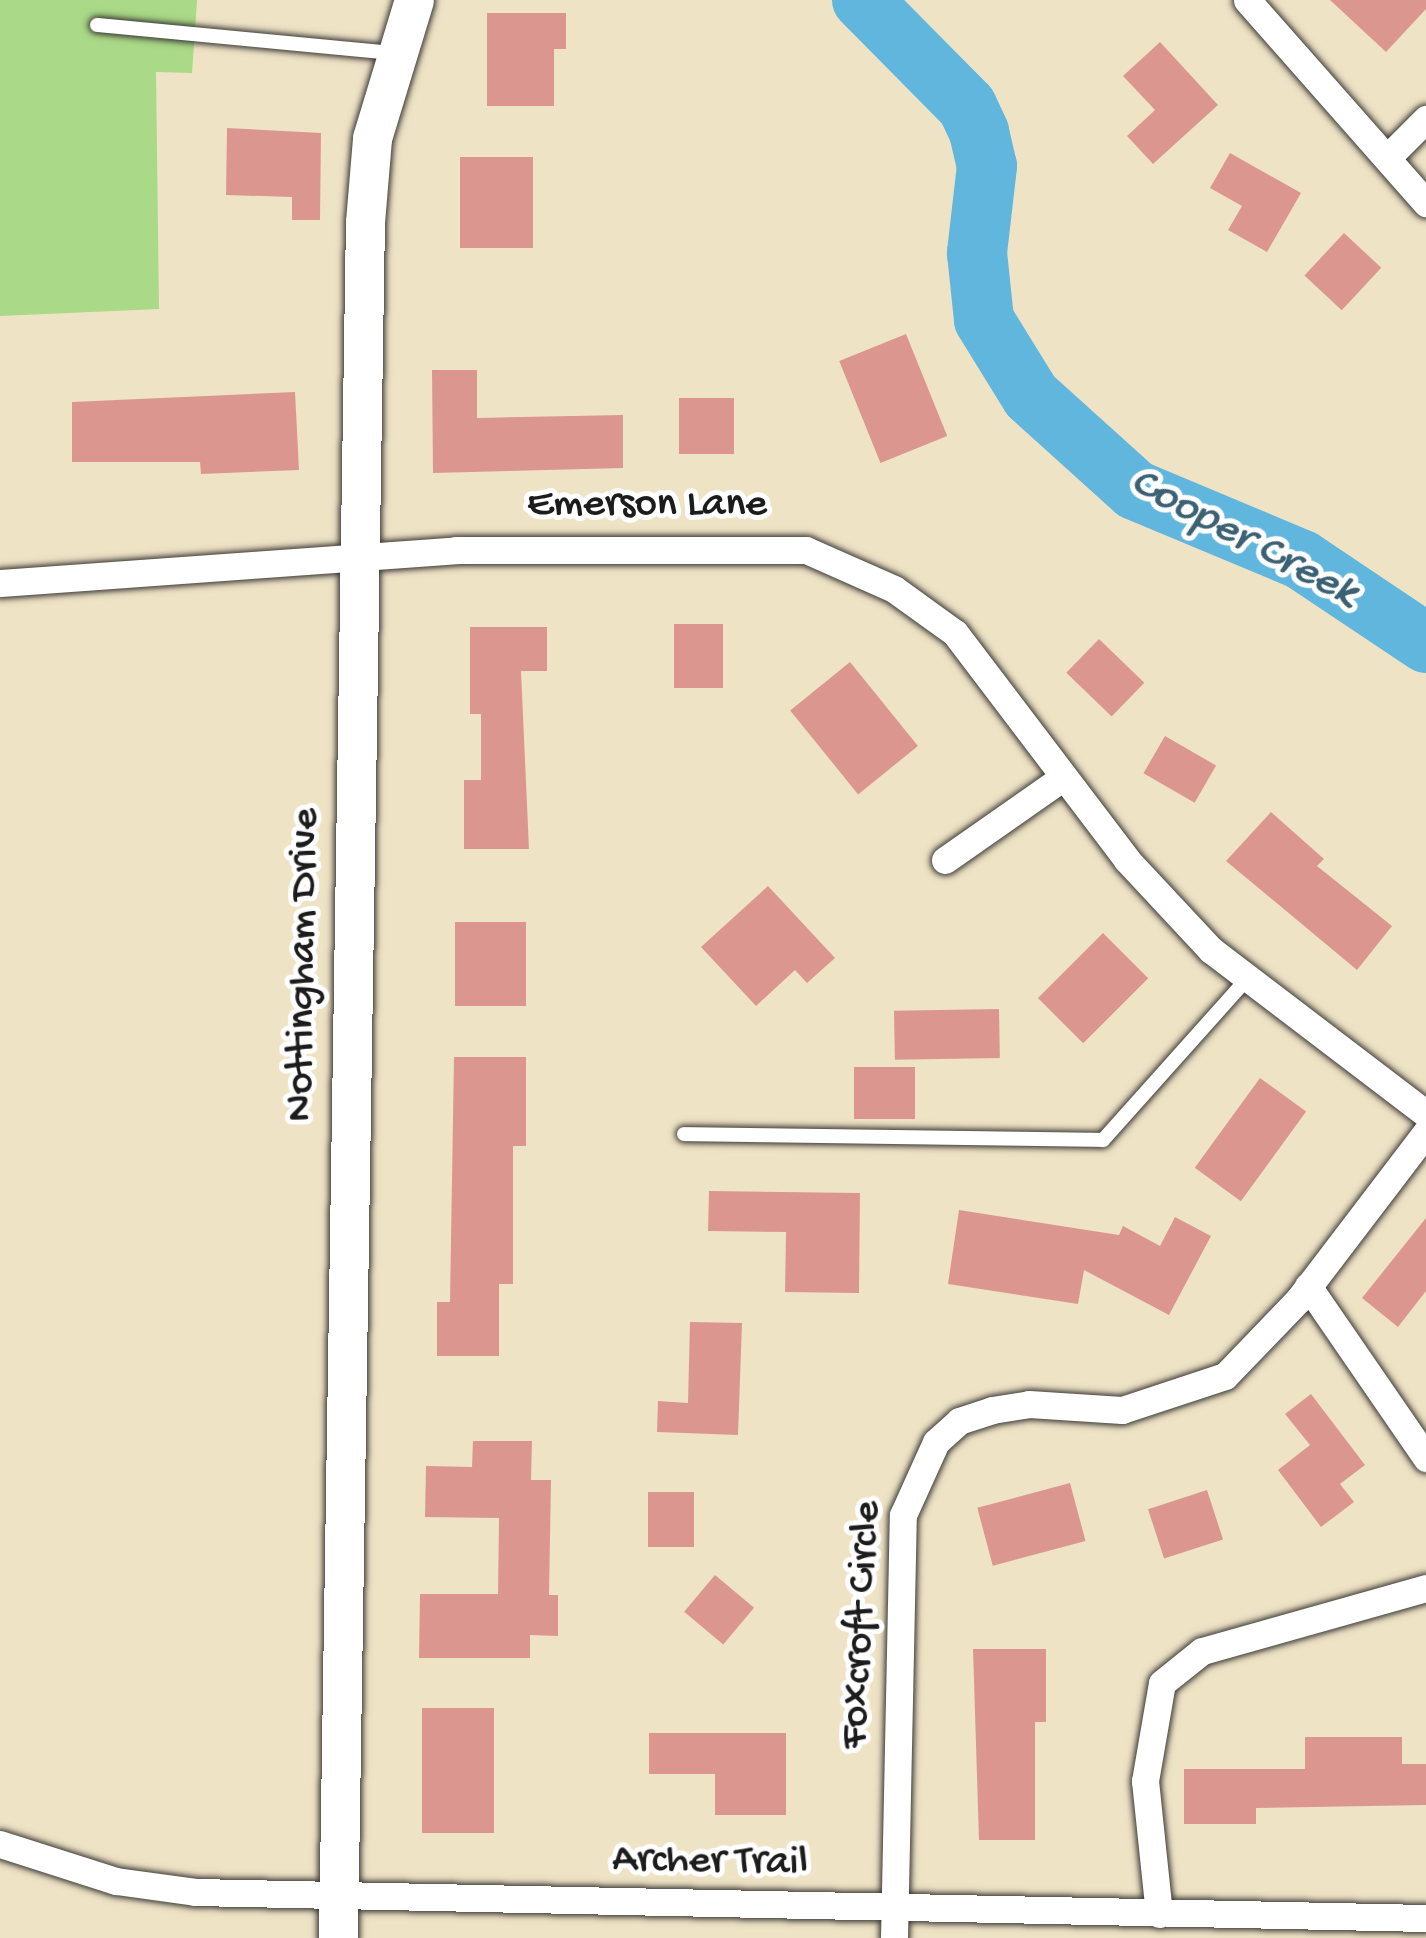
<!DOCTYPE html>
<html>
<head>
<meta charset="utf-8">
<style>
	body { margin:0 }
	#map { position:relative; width:1426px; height:1938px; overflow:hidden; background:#efe3c6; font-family:"Gochi Hand",sans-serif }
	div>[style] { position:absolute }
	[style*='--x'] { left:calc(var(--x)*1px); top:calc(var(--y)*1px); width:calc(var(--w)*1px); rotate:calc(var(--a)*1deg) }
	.green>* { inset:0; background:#aad987 }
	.river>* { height:60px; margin:-30px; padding:0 30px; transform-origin:30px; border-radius:30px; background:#61b6dd }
	.building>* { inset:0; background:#db978f; transform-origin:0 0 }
	.roads { filter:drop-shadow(0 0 3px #3c3a36) drop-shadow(0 0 3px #3c3a36) }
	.lane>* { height:14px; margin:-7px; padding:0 7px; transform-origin:7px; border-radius:7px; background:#fff }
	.street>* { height:27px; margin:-13.5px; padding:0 13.5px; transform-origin:13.5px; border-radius:13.5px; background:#fff }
	.secondary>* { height:39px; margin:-19.5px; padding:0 19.5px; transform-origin:19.5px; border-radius:19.5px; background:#fff }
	span { translate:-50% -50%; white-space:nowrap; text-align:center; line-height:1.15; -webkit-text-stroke:10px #fff; paint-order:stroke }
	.street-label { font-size:42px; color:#1c1c1c }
	.water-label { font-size:45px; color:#3b6173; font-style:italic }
</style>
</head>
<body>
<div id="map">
	<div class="green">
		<i style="clip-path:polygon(0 0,197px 0,192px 73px,156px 72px,159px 309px,0 316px)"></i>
	</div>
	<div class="river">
		<i style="--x:862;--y:0;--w:149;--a:45.3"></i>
		<i style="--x:967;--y:106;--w:29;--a:65"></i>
		<i style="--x:979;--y:132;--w:35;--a:77"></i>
		<i style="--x:987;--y:166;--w:88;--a:96.6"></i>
		<i style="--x:977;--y:253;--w:67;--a:84"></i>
		<i style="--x:984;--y:320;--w:89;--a:58.3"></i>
		<i style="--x:1031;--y:396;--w:140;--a:42.1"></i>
		<i style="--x:1135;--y:490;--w:181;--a:22.7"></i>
		<i style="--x:1302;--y:560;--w:149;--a:33.8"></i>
	</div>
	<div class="building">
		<i style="clip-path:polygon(1330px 0,1426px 0,1426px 9px,1386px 52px)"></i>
		<i style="clip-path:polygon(487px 13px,566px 13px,566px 49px,554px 49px,554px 106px,487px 106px)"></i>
		<i style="clip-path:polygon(1160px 42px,1218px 105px,1153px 164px,1127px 136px,1155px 110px,1123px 76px)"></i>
		<i style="clip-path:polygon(227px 128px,321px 133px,320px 220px,292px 220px,292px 197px,226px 195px)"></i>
		<i style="clip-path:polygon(1230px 153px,1301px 193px,1267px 252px,1228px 230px,1242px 206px,1210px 188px)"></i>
		<i style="left:460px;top:157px;width:73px;height:91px"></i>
		<i style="left:1344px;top:233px;width:51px;height:58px;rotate:43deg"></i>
		<i style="left:906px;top:334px;width:110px;height:72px;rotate:68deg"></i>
		<i style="clip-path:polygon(432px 370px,477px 370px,477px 418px,623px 415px,623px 468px,433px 473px)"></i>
		<i style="clip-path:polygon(295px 392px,299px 470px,201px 474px,200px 462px,72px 462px,72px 402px)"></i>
		<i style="left:679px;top:398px;width:55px;height:56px"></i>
		<i style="left:674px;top:624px;width:49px;height:64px"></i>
		<i style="clip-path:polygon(470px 627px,547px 627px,547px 671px,521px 671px,529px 849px,464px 849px,464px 780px,481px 780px,481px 714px,470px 714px)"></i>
		<i style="left:1099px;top:639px;width:63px;height:47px;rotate:44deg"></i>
		<i style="left:850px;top:662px;width:108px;height:77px;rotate:51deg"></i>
		<i style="left:1165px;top:736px;width:59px;height:43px;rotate:30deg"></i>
		<i style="clip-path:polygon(1271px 812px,1324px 859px,1317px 866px,1392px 926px,1357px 970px,1226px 861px)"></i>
		<i style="clip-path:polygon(768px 886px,835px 958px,807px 983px,795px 970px,756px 1006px,701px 947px)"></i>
		<i style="left:455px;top:922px;width:71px;height:84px"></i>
		<i style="left:1103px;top:933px;width:64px;height:92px;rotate:45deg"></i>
		<i style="left:999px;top:1009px;width:49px;height:105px;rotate:89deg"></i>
		<i style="clip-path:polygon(454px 1057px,526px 1057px,526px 1146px,513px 1146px,513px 1284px,499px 1284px,499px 1356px,437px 1356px,437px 1302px,450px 1302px)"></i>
		<i style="left:854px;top:1067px;width:61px;height:52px"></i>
		<i style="left:1260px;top:1078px;width:57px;height:111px;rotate:36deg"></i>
		<i style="clip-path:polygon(709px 1191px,860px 1193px,859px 1293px,785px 1292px,786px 1232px,708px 1231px)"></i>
		<i style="clip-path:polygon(959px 1210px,1119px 1235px,1123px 1226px,1160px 1246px,1175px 1217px,1211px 1236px,1169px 1315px,1084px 1270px,1078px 1304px,948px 1284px)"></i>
		<i style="clip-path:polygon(1426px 1218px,1426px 1291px,1398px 1327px,1362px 1298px)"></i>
		<i style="clip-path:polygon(690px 1322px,742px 1323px,738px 1435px,657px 1432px,658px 1401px,688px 1403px)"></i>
		<i style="clip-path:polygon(1311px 1394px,1365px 1465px,1340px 1484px,1354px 1502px,1321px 1527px,1278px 1470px,1310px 1445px,1285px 1414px)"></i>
		<i style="clip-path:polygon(473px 1441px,532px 1441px,531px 1480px,551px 1480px,549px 1595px,558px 1595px,558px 1636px,530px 1635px,530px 1658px,419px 1658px,420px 1594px,498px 1594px,499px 1518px,425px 1517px,426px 1466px,472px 1467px)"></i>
		<i style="left:1070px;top:1483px;width:60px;height:96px;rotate:75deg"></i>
		<i style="left:1207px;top:1490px;width:52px;height:62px;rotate:72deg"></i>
		<i style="left:648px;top:1492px;width:46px;height:55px"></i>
		<i style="left:715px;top:1575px;width:51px;height:48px;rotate:40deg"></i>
		<i style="clip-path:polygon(973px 1649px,1046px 1649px,1046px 1722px,1035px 1722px,1035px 1840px,979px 1840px)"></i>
		<i style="left:422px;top:1708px;width:72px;height:125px"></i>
		<i style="clip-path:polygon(649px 1733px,786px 1733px,786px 1815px,715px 1815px,715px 1774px,649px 1774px)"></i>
		<i style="clip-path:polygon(1305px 1737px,1402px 1737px,1402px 1764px,1426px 1764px,1426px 1805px,1256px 1808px,1256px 1824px,1184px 1824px,1184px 1769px,1305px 1769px)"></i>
	</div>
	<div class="roads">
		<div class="lane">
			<i style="--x:97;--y:25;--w:295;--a:5.4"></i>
			<i style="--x:684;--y:1134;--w:419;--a:0.8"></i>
			<i style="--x:1103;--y:1140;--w:217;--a:-48.2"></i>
		</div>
		<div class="street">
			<i style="--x:1247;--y:0;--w:271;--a:48.6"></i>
			<i style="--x:1388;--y:157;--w:54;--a:-45"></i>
			<i style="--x:0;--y:583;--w:457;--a:-4.1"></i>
			<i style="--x:456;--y:550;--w:350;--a:0"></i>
			<i style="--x:806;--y:550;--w:96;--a:23.9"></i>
			<i style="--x:894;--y:589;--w:75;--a:35.8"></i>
			<i style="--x:955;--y:633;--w:285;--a:52.8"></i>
			<i style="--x:1127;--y:860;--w:123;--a:47"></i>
			<i style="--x:1211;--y:950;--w:270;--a:37.3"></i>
			<i style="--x:945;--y:860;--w:143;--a:-35"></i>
			<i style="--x:1308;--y:1286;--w:209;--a:55.5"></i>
			<i style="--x:0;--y:1844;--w:122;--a:17.7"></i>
			<i style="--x:116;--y:1881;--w:80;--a:7.9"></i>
			<i style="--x:195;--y:1892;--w:1231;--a:1.21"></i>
			<i style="--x:1159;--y:1914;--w:134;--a:-96"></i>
			<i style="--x:1145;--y:1781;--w:99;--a:-80.2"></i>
			<i style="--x:1162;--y:1683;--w:51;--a:-38.7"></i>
			<i style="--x:1202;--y:1651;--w:233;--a:-15.7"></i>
			<i style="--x:894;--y:1938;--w:423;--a:-88.8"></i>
			<i style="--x:903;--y:1515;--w:80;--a:-65.7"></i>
			<i style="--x:936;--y:1442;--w:31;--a:-42"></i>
			<i style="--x:959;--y:1421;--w:35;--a:-18"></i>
			<i style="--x:992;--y:1410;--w:37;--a:-9"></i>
			<i style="--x:1029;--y:1404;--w:93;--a:3.7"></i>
			<i style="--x:1122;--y:1410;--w:108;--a:-18.3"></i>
			<i style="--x:1225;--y:1376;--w:107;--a:-46.1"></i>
			<i style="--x:1299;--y:1299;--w:210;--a:-52.7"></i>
		</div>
		<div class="secondary">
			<i style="--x:338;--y:1938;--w:1716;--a:-89.1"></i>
			<i style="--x:365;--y:222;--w:84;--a:-85.2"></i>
			<i style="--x:372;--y:138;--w:144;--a:-73.1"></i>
		</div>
	</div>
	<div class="street-label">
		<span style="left:647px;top:506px">Emerson Lane</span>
		<span style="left:305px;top:965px;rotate:-89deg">Nottingham Drive</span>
		<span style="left:863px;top:1625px;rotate:-87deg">Foxcroft Circle</span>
		<span style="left:710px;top:1863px;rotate:1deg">Archer Trail</span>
	</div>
	<div class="water-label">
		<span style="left:1243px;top:539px;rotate:28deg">Cooper Creek</span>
	</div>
</div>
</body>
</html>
